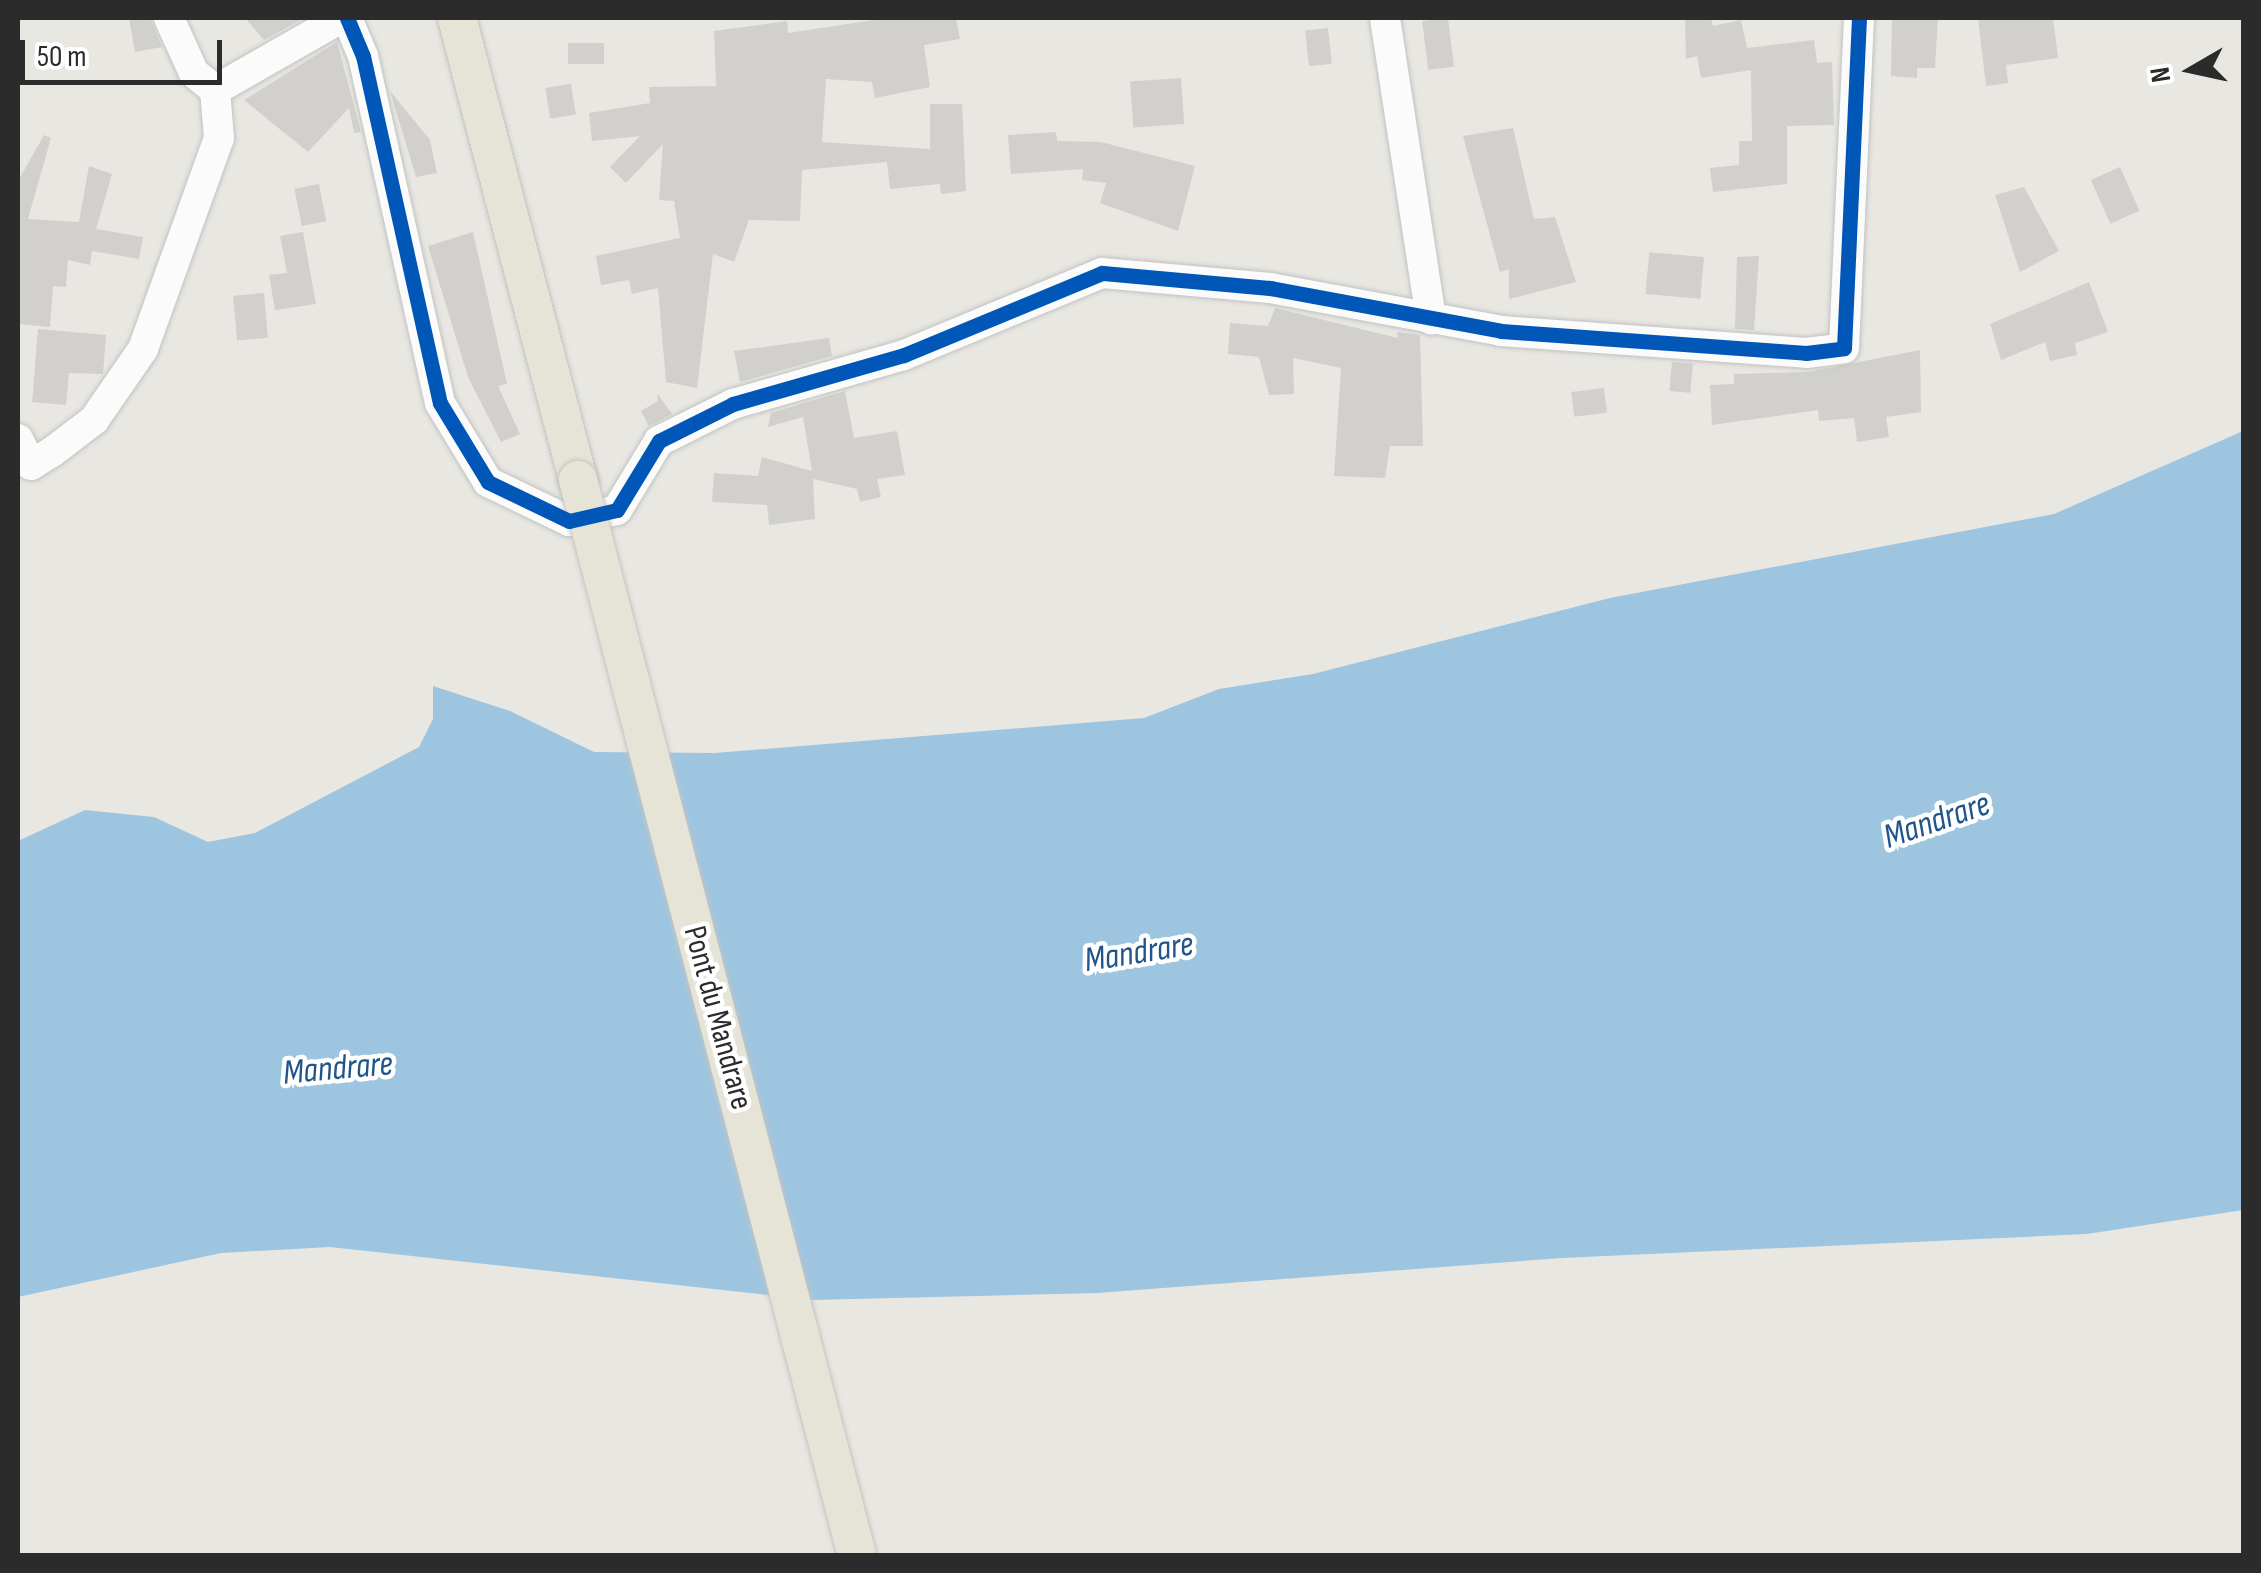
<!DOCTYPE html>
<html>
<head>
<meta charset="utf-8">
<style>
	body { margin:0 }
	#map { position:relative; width:2261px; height:1573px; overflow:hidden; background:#e8e7e2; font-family:"Sofia Sans Condensed",sans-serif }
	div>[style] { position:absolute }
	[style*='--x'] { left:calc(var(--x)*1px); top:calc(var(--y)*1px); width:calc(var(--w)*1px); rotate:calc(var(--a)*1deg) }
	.water>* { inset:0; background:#9ec5e0 }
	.building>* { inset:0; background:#d1d0cd; transform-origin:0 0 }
	.roads { filter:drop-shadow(0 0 2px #c2c2c1) drop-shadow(0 0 2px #c2c2c1) }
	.minor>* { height:30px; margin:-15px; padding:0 15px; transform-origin:15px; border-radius:15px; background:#fcfbfb }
	.major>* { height:38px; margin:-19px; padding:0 19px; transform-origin:19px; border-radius:19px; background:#e5e4d6 }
	.bridges { filter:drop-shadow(0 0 2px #c5c4c2) drop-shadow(0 0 2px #c5c4c2) }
	.major-bridge>* { height:38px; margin:-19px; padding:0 19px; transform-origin:19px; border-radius:19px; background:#e5e4d6 }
	.cycleway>* { height:15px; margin:-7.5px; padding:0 7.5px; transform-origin:7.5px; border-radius:7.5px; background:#0057b8 }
	span { translate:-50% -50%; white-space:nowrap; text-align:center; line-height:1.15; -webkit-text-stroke:9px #fff; paint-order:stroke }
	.street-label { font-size:32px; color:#2b2b2b }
	.water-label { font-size:35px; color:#1f558b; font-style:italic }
	.frame { position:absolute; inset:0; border:20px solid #2b2b2b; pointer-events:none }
	.north { position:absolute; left:2141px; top:20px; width:100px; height:100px; -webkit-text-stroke:8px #fff; paint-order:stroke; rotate:261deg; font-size:28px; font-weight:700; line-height:40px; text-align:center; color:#2b2b2b }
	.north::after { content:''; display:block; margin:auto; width:35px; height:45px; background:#2b2b2b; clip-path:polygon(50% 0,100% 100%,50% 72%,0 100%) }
	.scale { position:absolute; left:20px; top:40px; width:202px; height:45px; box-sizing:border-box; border:5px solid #2b2b2b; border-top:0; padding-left:12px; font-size:30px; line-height:35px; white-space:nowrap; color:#2b2b2b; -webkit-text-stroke:8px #fff; paint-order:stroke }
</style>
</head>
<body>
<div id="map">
	<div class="water">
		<i style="clip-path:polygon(2243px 431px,2243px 1210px,2087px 1234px,1562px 1258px,1097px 1293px,813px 1300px,330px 1247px,221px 1253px,18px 1297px,18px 841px,85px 810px,154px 817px,208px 842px,255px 833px,419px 747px,433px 719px,433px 686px,510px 711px,594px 752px,715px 753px,1144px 718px,1219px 689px,1313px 674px,1610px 598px,2054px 514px)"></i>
	</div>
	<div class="building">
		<i style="clip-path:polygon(129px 18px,150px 18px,162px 47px,135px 52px)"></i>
		<i style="clip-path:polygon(245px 18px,304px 18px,264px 40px)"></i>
		<i style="clip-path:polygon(887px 18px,956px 18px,960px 39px,924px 45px,930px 87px,875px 98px,872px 82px,826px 79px,822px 142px,930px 149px,930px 104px,962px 104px,966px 191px,941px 194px,940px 184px,890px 189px,887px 162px,802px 170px,800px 221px,749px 220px,734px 262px,713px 254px,697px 388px,666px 382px,658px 288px,632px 294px,629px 280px,601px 285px,596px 256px,680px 238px,674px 201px,659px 200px,663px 144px,626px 183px,610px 167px,640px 136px,592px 141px,589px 113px,650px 103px,649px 87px,716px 86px,714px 31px,787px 21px,788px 33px)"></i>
		<i style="left:1448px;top:18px;width:49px;height:26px;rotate:83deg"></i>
		<i style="clip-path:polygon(1685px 18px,1711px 18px,1713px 26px,1741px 20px,1747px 48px,1814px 40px,1817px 63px,1832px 62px,1834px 125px,1787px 126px,1787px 184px,1713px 192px,1710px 168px,1739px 165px,1739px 141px,1752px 141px,1751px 70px,1701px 78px,1697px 56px,1686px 59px)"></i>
		<i style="clip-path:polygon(1892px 18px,1938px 18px,1935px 68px,1917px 68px,1917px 78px,1891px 76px)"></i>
		<i style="clip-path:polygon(1978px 18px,2053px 18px,2058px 58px,2006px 65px,2008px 83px,1986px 86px)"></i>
		<i style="left:1328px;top:28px;width:36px;height:23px;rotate:84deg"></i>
		<i style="clip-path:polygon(337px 42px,361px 132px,354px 133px,349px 108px,308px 152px,244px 100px)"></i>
		<i style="left:604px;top:43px;width:21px;height:36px;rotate:90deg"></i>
		<i style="left:1181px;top:78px;width:46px;height:51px;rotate:86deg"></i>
		<i style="left:571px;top:84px;width:31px;height:26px;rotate:81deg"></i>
		<i style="clip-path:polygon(390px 91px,430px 140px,437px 173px,416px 177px)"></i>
		<i style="clip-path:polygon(1513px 128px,1534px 219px,1555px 217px,1576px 282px,1509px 299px,1509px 269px,1500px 272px,1463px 136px)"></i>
		<i style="clip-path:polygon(1056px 132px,1057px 141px,1101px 142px,1195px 166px,1178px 231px,1100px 203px,1106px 183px,1082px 180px,1083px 169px,1011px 174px,1008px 135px)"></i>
		<i style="clip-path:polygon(44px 135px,51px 138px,28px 219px,79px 222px,89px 166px,112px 174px,96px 229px,143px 237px,139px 259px,92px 251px,90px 265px,68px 260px,66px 287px,53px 286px,50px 327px,18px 324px,18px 181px)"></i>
		<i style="left:2120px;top:167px;width:48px;height:32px;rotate:66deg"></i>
		<i style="left:319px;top:184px;width:38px;height:25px;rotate:79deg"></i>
		<i style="clip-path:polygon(2024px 187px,2059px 251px,2020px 272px,1995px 195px)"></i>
		<i style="clip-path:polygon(303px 232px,316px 304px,275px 310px,269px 275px,287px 273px,280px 236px)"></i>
		<i style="clip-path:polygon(473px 232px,507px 384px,498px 386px,520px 434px,501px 442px,468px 377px,428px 246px)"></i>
		<i style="clip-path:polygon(1759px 256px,1754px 330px,1735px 329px,1737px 257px)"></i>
		<i style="left:1704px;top:257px;width:42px;height:55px;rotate:95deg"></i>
		<i style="clip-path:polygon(2089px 282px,2108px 332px,2075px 343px,2077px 355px,2050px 361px,2045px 342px,2001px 360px,1990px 324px)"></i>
		<i style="left:264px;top:293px;width:45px;height:31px;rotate:85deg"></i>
		<i style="clip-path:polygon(1275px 308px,1398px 338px,1397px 332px,1420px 335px,1423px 446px,1390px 446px,1385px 478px,1334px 476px,1341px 368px,1293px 358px,1294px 394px,1269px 395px,1259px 357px,1228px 354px,1230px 323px,1268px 326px)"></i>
		<i style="clip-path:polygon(38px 329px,106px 335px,103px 374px,69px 373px,66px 405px,32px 402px)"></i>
		<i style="clip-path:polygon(829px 338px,832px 356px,740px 382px,734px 351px)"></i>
		<i style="clip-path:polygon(1920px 350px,1921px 412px,1886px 417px,1889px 437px,1857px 442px,1854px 418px,1819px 421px,1818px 410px,1712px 425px,1710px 385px,1734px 384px,1734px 374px,1808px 372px)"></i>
		<i style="left:1672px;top:362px;width:21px;height:29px;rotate:5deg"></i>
		<i style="left:1604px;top:388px;width:25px;height:33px;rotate:83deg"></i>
		<i style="clip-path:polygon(845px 391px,854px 438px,897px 431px,905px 475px,877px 479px,881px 497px,860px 502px,857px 489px,813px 479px,815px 519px,769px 525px,767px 505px,712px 502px,714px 473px,758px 476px,762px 457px,812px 471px,803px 417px,768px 427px,771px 413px)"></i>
		<i style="clip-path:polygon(657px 393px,672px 414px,649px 426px,641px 411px,658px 401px)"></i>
	</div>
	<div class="roads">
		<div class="minor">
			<i style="--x:169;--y:18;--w:60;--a:65.6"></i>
			<i style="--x:194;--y:73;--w:27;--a:39"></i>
			<i style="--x:347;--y:18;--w:41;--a:67.2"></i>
			<i style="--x:363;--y:56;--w:355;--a:77.5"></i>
			<i style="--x:440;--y:403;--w:92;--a:58.7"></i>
			<i style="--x:488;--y:482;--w:90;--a:25.7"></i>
			<i style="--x:569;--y:521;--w:49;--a:-12.9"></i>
			<i style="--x:617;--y:510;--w:81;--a:-58.7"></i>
			<i style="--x:659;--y:441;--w:83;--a:-26.6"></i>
			<i style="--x:733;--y:404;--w:178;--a:-16"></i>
			<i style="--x:904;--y:355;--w:214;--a:-22.5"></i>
			<i style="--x:1102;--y:273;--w:169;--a:5.1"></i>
			<i style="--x:1270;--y:288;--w:235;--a:10.5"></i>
			<i style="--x:1501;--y:331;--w:306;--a:4.1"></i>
			<i style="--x:1806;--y:353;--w:38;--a:-7"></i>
			<i style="--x:1844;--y:348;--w:330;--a:-87.4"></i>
			<i style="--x:1385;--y:18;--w:305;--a:81.3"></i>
			<i style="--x:18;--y:439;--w:29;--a:63"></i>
			<i style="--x:31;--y:465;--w:25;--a:-32"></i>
			<i style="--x:52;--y:452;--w:53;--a:-37.3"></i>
			<i style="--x:94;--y:420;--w:86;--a:-55.4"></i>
			<i style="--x:143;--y:349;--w:224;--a:-70.2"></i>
			<i style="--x:219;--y:138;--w:48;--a:-94.8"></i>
			<i style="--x:215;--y:90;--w:145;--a:-29.7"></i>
		</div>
		<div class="major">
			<i style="--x:457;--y:18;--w:478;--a:75.3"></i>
		</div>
	</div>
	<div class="bridges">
		<div class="major-bridge">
			<i style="--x:578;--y:480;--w:1112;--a:75.46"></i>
		</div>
	</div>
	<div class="cycleway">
		<i style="--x:347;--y:18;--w:41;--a:67.2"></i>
		<i style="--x:363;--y:56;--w:355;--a:77.5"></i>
		<i style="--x:440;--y:403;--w:92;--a:58.7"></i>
		<i style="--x:488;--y:482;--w:90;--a:25.7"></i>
		<i style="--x:569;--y:521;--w:49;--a:-12.9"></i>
		<i style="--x:617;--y:510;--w:81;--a:-58.7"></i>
		<i style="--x:659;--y:441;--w:83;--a:-26.6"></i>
		<i style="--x:733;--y:404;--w:178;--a:-16"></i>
		<i style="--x:904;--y:355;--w:214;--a:-22.5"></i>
		<i style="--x:1102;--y:273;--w:169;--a:5.1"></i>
		<i style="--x:1270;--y:288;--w:235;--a:10.5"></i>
		<i style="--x:1501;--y:331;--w:306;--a:4.1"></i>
		<i style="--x:1806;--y:353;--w:38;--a:-7"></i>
		<i style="--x:1844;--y:348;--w:330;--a:-87.4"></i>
	</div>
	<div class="street-label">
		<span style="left:717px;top:1018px;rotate:75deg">Pont du Mandrare</span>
	</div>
	<div class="water-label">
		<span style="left:1937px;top:821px;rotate:-19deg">Mandrare</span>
		<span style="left:1139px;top:953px;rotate:-9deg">Mandrare</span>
		<span style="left:338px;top:1069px;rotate:-5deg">Mandrare</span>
	</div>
	<div class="frame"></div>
	<div class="north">N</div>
	<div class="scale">50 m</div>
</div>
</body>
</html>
